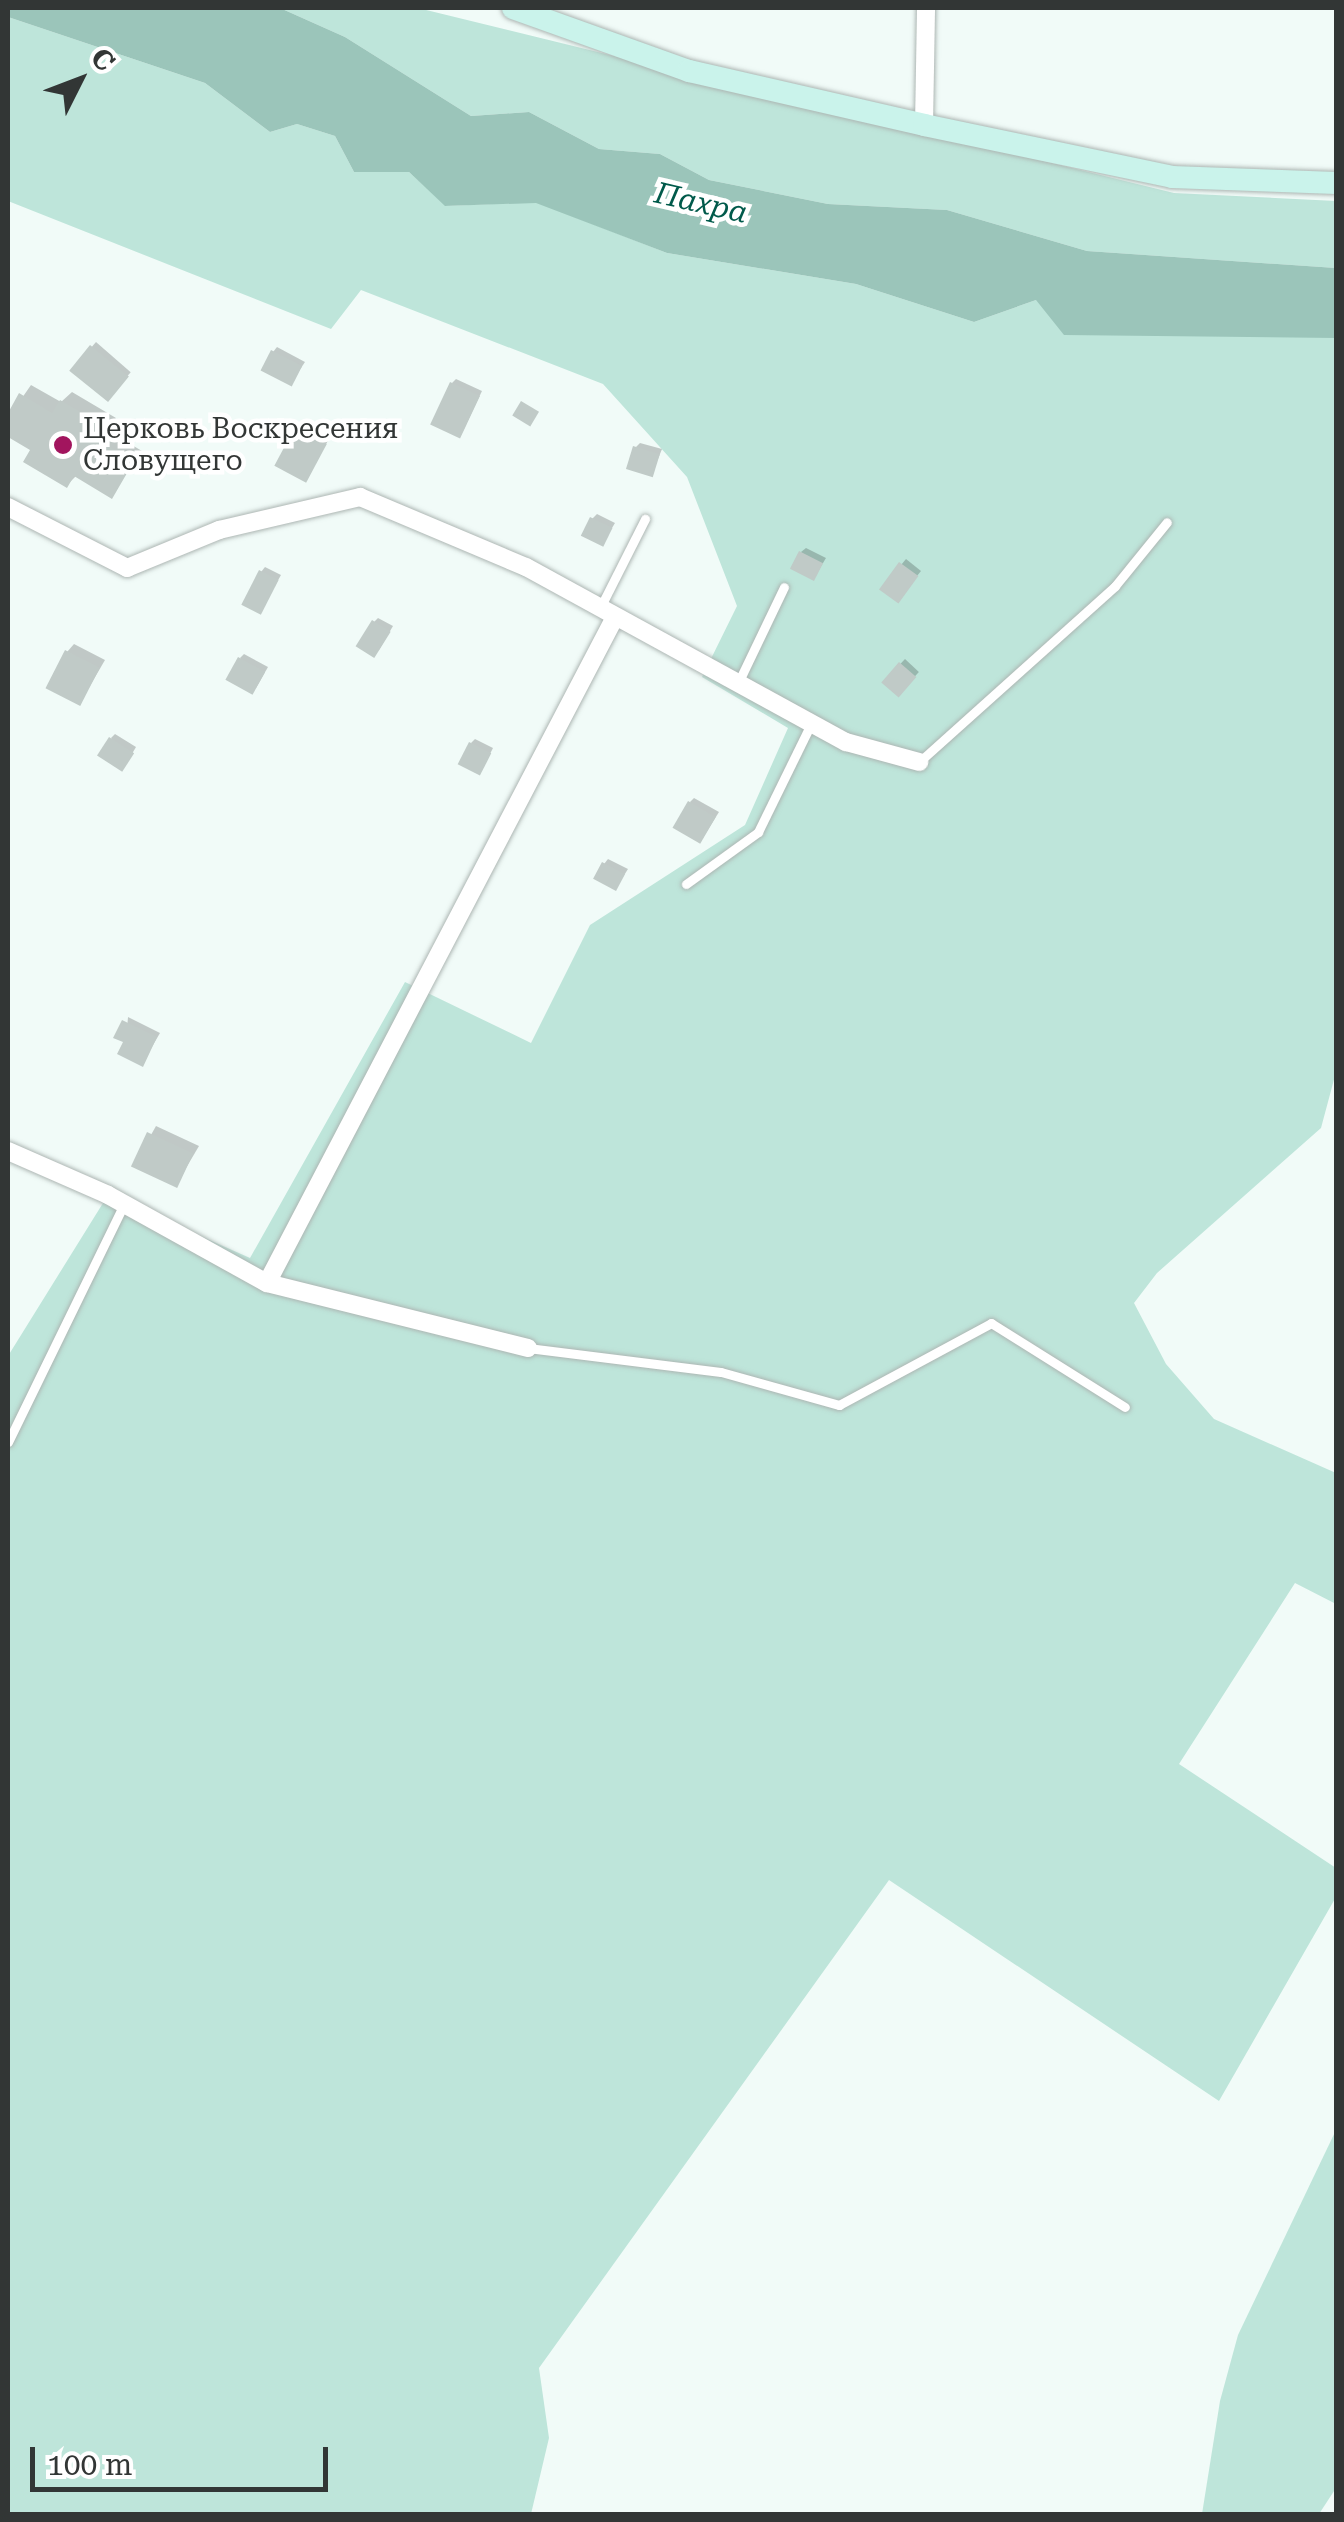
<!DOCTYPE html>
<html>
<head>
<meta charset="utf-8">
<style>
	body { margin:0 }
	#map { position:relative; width:1344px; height:2522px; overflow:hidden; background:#f1fbf8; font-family:"Roboto Serif",serif }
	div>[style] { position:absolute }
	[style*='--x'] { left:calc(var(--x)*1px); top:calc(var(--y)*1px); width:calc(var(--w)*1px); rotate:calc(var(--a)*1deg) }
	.green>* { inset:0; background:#bee5da }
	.water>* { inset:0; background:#9bc5ba }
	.shadow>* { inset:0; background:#0003; transform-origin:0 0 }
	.building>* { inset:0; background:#c0cac7; transform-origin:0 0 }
	.roads { filter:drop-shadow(0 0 2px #adb6b3) drop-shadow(0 0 2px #adb6b3) }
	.lane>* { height:9px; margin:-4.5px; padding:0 4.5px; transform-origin:4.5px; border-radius:4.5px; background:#fff }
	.street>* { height:18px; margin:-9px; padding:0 9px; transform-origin:9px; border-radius:9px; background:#fff }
	.secondary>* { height:22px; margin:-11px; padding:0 11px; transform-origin:11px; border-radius:11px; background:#caf3eb }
	.dots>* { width:28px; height:28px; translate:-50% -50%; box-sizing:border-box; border:5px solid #fff; border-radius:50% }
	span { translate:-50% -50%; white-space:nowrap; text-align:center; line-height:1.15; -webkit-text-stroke:9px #fff; paint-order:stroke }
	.poi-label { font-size:28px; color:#323635 }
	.left { translate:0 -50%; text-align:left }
	.water-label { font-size:30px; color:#015a4b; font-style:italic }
	.frame { position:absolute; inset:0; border:10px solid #323635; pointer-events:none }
	.north { position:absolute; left:30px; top:30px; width:100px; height:100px; -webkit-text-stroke:8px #fff; paint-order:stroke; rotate:48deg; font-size:28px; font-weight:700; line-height:40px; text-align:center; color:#323635 }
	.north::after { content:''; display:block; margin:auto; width:35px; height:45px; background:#323635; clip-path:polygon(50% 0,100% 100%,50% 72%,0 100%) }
	.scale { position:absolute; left:30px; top:2447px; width:298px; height:45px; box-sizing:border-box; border:5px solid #323635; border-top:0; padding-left:12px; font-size:30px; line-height:35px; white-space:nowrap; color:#323635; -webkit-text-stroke:8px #fff; paint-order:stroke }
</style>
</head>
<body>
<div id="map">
	<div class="green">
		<i style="clip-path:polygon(280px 8px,418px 8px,1174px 193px,1336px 201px,1336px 268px,1087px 251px,947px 210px,828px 204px,709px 180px,660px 154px,599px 149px,529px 112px,471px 116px,345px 37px)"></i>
		<i style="clip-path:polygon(8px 17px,205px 83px,270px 132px,297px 124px,335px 136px,354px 172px,409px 172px,446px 206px,536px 202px,667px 253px,856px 284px,974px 322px,1036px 300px,1336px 338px,1336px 1072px,1321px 1128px,1157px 1273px,1134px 1303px,1166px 1364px,1214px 1419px,1336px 1473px,1336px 1604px,1295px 1583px,1179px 1764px,1336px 1868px,1336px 1897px,1219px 2101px,889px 1880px,539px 2368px,549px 2438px,531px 2514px,8px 2514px,8px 1356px,108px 1195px,250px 1258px,405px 982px,531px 1043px,590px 925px,745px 825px,788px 728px,702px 677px,737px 606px,687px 477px,603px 384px,361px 290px,331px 329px,8px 201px)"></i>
		<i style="clip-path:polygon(1336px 2130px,1336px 2488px,1319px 2514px,1202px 2514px,1220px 2401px,1238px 2335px)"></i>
	</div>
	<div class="water">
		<i style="clip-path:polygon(8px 8px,280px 8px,345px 37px,471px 116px,529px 112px,599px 149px,660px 154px,709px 180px,828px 204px,947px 210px,1087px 251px,1336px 268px,1336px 338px,1064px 335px,1036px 300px,974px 322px,856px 284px,667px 253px,536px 203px,445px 206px,409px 172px,354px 172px,335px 136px,297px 124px,270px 132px,205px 83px,8px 17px)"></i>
	</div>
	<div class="shadow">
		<i style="left:96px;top:342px;width:46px;height:35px;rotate:41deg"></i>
		<i style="clip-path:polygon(277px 347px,305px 362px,291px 383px,273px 352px)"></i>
		<i style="clip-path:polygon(456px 379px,482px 391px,463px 431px,452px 383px)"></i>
		<i style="clip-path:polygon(31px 385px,61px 402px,72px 392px,116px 418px,105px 429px,142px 451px,111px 496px,77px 475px,67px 485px,33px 449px,8px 434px,8px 418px)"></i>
		<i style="clip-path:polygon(301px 424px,329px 439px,305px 480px,297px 428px)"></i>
		<i style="clip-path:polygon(640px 443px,662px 449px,652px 474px,636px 447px)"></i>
		<i style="clip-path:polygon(597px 514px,615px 523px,603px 543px,592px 519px)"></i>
		<i style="clip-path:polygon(806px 548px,826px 558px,814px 578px,801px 552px)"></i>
		<i style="clip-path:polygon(906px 559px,921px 571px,900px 597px,881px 589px)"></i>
		<i style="clip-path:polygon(265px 567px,281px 575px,260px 612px,261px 572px)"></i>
		<i style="clip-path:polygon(378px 618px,393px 626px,379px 650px,374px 622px)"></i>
		<i style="clip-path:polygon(74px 644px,105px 660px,80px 703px,67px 652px)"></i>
		<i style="clip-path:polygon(244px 654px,268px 667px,256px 688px,240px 658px)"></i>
		<i style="left:905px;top:659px;width:19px;height:31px;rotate:43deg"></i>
		<i style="clip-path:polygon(115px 734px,136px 747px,126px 764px,111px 738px)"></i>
		<i style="clip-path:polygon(475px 739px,493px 748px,483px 768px,471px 743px)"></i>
		<i style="clip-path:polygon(694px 798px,719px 812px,701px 841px,690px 802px)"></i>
		<i style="clip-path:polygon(608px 859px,628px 869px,616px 888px,604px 864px)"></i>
		<i style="clip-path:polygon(128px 1017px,160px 1033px,142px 1064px,126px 1041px)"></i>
		<i style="clip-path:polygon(156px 1126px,199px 1146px,176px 1185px,134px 1165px)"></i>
	</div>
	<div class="building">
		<i style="left:90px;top:345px;width:50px;height:33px;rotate:39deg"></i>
		<i style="left:271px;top:350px;width:35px;height:23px;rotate:27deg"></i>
		<i style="left:450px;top:382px;width:33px;height:47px;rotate:25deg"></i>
		<i style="clip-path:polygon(19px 393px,52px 413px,60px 400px,109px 429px,96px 439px,134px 461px,112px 499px,74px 476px,67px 488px,23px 462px,30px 450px,8px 437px,8px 413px)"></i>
		<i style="left:521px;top:401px;width:21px;height:17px;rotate:31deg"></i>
		<i style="left:295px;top:427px;width:36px;height:44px;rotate:28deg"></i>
		<i style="left:633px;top:446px;width:28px;height:24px;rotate:17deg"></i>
		<i style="left:590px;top:517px;width:25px;height:21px;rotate:26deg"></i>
		<i style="left:799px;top:551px;width:27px;height:20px;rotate:27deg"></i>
		<i style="left:899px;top:562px;width:24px;height:34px;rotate:36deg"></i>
		<i style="left:259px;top:570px;width:22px;height:39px;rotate:27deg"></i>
		<i style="left:372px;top:620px;width:22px;height:31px;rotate:32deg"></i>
		<i style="left:65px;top:650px;width:39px;height:43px;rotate:27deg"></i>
		<i style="left:238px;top:657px;width:31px;height:26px;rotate:29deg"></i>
		<i style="left:899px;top:662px;width:23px;height:27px;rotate:41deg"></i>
		<i style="left:109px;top:737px;width:30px;height:22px;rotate:33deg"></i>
		<i style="left:469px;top:742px;width:25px;height:25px;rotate:27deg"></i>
		<i style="left:688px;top:801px;width:32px;height:31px;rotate:30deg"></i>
		<i style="left:602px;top:862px;width:26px;height:19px;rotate:28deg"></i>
		<i style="clip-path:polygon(122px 1020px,157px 1037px,143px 1067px,117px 1054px,123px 1042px,113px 1038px)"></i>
		<i style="left:147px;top:1132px;width:51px;height:38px;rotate:25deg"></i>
	</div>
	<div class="roads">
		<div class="lane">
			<i style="--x:600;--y:608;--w:100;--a:-63.2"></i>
			<i style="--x:739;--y:681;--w:104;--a:-64.4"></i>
			<i style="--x:919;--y:762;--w:263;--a:-41.9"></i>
			<i style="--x:1115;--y:586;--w:82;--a:-50.9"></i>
			<i style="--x:686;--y:884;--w:89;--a:-35.8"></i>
			<i style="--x:758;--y:832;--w:123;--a:-63.9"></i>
			<i style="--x:528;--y:1348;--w:194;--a:7.1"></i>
			<i style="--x:721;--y:1372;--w:123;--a:15.6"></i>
			<i style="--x:839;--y:1405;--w:173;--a:-28.3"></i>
			<i style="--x:991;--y:1323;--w:158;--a:32.1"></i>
			<i style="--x:8;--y:1442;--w:265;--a:-64"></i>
		</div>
		<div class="street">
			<i style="--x:924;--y:125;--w:117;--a:-89"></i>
			<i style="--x:8;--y:507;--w:134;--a:27.1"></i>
			<i style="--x:127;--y:568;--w:100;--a:-22.4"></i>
			<i style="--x:219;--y:530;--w:145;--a:-13.2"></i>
			<i style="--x:360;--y:497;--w:180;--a:22.9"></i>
			<i style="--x:526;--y:567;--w:365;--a:28.7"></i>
			<i style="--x:846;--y:742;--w:76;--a:15.3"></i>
			<i style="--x:8;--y:1151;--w:109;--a:23.7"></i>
			<i style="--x:108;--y:1195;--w:182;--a:29"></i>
			<i style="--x:267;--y:1283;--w:269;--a:14"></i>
			<i style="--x:267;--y:1283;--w:751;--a:-62.41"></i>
		</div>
		<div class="secondary">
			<i style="--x:513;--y:8;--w:187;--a:19.7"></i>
			<i style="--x:689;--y:71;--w:241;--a:12.9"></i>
			<i style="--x:924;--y:125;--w:253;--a:11.8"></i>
			<i style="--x:1172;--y:177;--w:164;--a:2.1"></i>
		</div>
	</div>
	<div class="dots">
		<i style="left:63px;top:445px;background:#a2155e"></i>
	</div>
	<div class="poi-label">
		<span class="left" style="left:83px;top:445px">Церковь Воскресения<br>Словущего</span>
	</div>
	<div class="water-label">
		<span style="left:701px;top:203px;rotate:13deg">Пахра</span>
	</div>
	<div class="frame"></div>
	<div class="north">С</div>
	<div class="scale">100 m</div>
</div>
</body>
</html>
